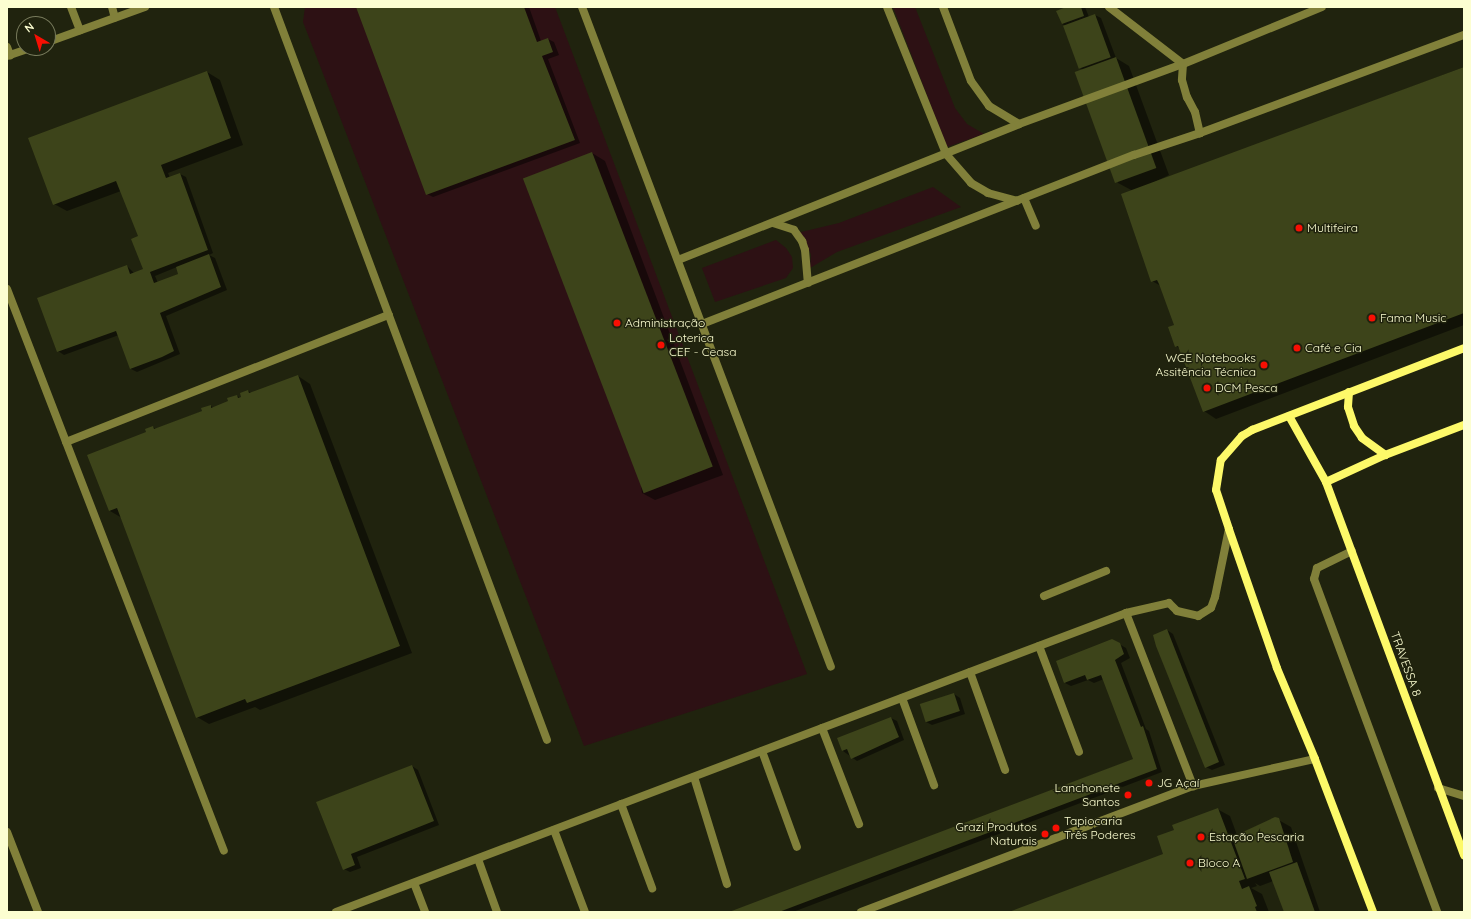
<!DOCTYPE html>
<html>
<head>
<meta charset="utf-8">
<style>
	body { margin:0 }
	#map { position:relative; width:1471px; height:919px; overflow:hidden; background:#20230e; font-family:Quicksand,sans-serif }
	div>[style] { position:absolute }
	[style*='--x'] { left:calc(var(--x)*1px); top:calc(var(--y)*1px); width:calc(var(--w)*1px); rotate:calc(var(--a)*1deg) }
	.green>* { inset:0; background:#2d1114 }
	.shadow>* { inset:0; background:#0007 }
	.building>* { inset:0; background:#3d441a; transform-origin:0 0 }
	.service>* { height:8px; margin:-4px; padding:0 4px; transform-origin:4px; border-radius:4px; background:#81803a }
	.secondary>* { height:8px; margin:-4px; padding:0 4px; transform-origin:4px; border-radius:4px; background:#fdf969 }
	.dots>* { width:11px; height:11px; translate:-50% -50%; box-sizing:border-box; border:2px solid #20230e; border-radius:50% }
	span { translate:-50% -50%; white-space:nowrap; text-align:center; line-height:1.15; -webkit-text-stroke:3px #20230e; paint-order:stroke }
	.poi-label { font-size:12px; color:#fcfed1 }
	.left { translate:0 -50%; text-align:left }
	.right { translate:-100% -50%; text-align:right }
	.street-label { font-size:12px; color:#fcfed1 }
	.frame { position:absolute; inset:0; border:8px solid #fcfed1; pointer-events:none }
	.north { position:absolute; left:16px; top:16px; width:40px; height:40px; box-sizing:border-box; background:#20230e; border:1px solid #787b5c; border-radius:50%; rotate:322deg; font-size:11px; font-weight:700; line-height:16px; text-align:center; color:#fcfed1 }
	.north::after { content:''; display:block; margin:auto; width:14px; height:18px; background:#f80f03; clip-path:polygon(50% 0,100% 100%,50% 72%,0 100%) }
</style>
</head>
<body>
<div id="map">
	<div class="green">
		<i style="clip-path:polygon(305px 7px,555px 7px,807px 674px,584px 746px,303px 22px)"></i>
		<i style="clip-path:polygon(893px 7px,915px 7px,955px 108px,967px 124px,984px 134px,947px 147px)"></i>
		<i style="clip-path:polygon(933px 187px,961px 207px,837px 252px,810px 268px,811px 255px,807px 244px,797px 233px,839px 223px)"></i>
		<i style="clip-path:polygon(776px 240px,786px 248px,792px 257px,793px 268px,786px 278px,715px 302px,702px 268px)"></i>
	</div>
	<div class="shadow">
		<i style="clip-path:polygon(357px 7px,529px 7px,541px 41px,548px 39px,554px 42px,559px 55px,548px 59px,580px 143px,433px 197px,427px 194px)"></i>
		<i style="clip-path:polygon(1069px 7px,1085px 7px,1089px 17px,1095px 15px,1101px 18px,1116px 58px,1129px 66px,1169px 175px,1142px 188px,1464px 67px,1464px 325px,1216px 419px,1204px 411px,1180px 349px,1176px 346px,1175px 326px,1161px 286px,1152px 281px,1133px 191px,1118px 183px,1084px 70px,1080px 68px,1066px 26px,1062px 24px)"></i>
		<i style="clip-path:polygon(evenodd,207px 72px,220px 80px,243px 145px,168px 173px,170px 178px,180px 174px,186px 177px,213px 253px,209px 255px,215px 258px,227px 290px,166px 316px,180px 354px,137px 372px,131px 369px,119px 335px,64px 355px,58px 351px,127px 266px,134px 273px,144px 270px,139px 237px,121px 191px,67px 211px,54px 204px,207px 72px,177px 267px,179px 274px,158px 283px,155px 276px,177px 267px)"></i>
		<i style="clip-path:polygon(592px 153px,605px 161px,723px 475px,655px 500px,642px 493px)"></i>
		<i style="clip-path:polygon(298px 376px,310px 384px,412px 653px,260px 710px,255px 707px,209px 724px,197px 717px,122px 518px,110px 511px,147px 433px,153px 427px,156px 429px,203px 411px,211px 406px,214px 408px,230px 402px,237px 396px,243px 399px,248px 391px,252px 393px)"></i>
		<i style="clip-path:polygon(1167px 630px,1173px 634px,1225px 765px,1212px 770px,1206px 767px)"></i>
		<i style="clip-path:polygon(1112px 640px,1126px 648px,1130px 658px,1121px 663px,1146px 729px,1149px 731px,1162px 772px,793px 912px,732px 912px,1134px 759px,1104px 679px,1094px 683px,1088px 680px,1071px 686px,1065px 683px)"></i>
		<i style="clip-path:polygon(954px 694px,960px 698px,965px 714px,932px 725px,926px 722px)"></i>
		<i style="clip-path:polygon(891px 718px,897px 721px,904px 740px,857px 761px,843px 751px,838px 739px)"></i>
		<i style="clip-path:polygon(412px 766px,418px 770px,439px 825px,357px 857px,361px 868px,350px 872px,344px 869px,317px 802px)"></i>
		<i style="clip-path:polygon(1217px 809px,1230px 816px,1237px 835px,1275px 818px,1291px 827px,1320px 912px,1285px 912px,1273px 881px,1260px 886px,1255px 883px,1257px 886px,1251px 888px,1262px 894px,1269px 912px,1012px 912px,1164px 855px,1176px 831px)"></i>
	</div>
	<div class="building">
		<i style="clip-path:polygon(356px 7px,524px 7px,537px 42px,548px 38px,553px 52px,542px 56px,575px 140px,426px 195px)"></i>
		<i style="clip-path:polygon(1066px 7px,1081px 7px,1084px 16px,1062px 24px,1056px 11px)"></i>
		<i style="left:1095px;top:14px;width:46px;height:34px;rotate:70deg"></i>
		<i style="left:1116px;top:57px;width:118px;height:44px;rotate:70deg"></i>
		<i style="clip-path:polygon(1464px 67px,1464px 313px,1203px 412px,1178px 346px,1175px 347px,1168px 327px,1174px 325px,1159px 284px,1157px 280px,1151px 282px,1121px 194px)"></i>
		<i style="clip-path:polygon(207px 71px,231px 138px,161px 165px,166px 178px,180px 173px,208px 250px,150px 272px,154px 283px,178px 274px,176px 267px,209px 254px,221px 287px,160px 313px,174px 351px,162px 357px,130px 369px,116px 331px,57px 352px,37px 298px,127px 265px,130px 274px,143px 269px,131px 239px,138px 236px,116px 181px,53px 205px,28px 138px)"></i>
		<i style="left:592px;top:152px;width:337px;height:74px;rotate:69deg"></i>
		<i style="clip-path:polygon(298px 375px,400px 646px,247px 703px,245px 699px,196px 718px,117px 508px,109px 511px,87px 455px,146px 432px,145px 429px,153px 426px,154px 429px,202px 411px,201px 408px,211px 405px,211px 408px,228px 401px,227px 398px,237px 395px,238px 398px,241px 397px,240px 393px,248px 390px,249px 393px)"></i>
		<i style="clip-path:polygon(1167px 629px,1219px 762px,1205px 768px,1156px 646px,1153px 635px)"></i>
		<i style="clip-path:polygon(1112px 639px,1120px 643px,1124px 654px,1115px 660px,1141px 727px,1143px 726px,1157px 769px,779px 912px,729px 912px,1133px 759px,1101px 675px,1087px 680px,1085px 675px,1064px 683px,1056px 661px)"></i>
		<i style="left:954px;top:693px;width:19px;height:36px;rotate:72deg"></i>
		<i style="clip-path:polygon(891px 717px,899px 737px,851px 759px,847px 749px,842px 751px,837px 738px)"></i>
		<i style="clip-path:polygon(412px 765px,434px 821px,351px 854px,355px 865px,343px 870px,316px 802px)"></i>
		<i style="clip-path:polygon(1218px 808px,1245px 879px,1239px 881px,1242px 889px,1249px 886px,1257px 906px,1255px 907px,1257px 912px,1009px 912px,1163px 854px,1157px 836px,1174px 830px,1172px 825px)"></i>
		<i style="clip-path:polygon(1275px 817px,1279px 818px,1293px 862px,1247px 879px,1232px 837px)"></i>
		<i style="clip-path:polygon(1297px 862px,1315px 912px,1284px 912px,1270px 875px,1269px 872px)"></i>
	</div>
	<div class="service">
		<i style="--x:71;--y:7;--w:25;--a:69"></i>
		<i style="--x:112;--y:7;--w:11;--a:75"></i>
		<i style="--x:274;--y:7;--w:782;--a:69.57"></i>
		<i style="--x:582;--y:7;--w:705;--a:69.33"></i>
		<i style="--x:887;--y:7;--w:158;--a:68.1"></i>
		<i style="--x:946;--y:154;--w:38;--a:49"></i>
		<i style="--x:971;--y:183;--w:20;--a:30"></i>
		<i style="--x:988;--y:193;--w:30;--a:15"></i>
		<i style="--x:943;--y:7;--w:79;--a:69.3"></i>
		<i style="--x:971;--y:81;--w:31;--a:54"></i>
		<i style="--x:989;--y:106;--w:35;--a:31"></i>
		<i style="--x:1109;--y:7;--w:93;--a:37.6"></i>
		<i style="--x:48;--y:42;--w:103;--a:-19.8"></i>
		<i style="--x:7;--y:47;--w:9;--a:69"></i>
		<i style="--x:7;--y:56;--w:24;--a:-19"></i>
		<i style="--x:1183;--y:64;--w:16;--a:94"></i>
		<i style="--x:1182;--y:80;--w:18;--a:74"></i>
		<i style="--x:1187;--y:97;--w:17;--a:62"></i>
		<i style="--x:1195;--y:112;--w:22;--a:77"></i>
		<i style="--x:1024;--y:198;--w:30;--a:67"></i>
		<i style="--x:773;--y:223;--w:22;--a:18"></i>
		<i style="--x:794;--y:230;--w:14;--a:54"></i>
		<i style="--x:802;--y:241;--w:9;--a:72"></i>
		<i style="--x:805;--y:250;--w:33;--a:85"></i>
		<i style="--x:678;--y:260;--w:367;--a:-21.7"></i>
		<i style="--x:1019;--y:124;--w:175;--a:-20.1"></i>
		<i style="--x:1183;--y:64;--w:150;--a:-22.3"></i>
		<i style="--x:7;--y:289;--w:602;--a:68.89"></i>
		<i style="--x:702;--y:324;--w:464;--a:-21.4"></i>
		<i style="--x:1134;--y:155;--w:70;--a:-18.4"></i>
		<i style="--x:1200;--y:133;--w:282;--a:-20.4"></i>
		<i style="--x:66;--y:442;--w:347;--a:-21.5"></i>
		<i style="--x:1352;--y:551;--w:39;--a:154"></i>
		<i style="--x:1317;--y:568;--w:11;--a:105"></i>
		<i style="--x:1314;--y:579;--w:355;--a:69.7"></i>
		<i style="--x:1044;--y:596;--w:67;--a:-22"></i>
		<i style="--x:1126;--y:613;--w:186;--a:68.8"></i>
		<i style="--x:1039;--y:646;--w:113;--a:69.3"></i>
		<i style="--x:970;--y:672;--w:104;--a:70.3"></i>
		<i style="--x:902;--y:698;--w:93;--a:69.8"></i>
		<i style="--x:822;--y:728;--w:103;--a:68.9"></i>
		<i style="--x:762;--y:751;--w:102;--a:70"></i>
		<i style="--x:694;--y:777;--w:112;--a:72.9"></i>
		<i style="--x:1438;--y:788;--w:27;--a:17"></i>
		<i style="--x:621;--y:804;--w:90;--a:69.7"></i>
		<i style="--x:554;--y:830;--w:88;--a:69.3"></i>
		<i style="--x:7;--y:832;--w:86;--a:68.8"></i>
		<i style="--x:478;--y:859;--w:56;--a:70.3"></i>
		<i style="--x:414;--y:883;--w:31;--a:69"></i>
		<i style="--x:336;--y:912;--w:845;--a:-20.73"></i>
		<i style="--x:1126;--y:613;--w:44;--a:-13.1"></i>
		<i style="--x:1169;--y:603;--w:11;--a:45"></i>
		<i style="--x:1177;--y:611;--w:22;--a:13"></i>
		<i style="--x:1198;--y:616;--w:15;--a:-32"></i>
		<i style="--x:1211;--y:608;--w:12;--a:-70"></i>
		<i style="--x:1215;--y:597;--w:69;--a:-78.4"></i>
		<i style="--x:861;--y:912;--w:355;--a:-20.8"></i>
		<i style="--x:1193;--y:786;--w:125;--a:-12.5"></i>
	</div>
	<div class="secondary">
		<i style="--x:1349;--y:392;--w:15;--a:94"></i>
		<i style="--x:1348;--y:407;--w:20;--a:72"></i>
		<i style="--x:1354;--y:426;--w:14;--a:56"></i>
		<i style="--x:1362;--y:438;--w:29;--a:36"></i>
		<i style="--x:1289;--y:416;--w:76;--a:60.7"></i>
		<i style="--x:1326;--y:482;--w:398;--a:69.7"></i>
		<i style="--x:1326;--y:482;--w:65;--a:-24.6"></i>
		<i style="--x:1385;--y:455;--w:85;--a:-20.8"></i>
		<i style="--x:1373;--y:912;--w:164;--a:-110.8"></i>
		<i style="--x:1315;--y:759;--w:99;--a:-112.7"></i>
		<i style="--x:1277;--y:668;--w:147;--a:-109.1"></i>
		<i style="--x:1229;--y:529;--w:41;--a:-108.4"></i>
		<i style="--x:1216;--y:490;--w:30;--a:-81"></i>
		<i style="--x:1221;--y:460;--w:32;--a:-49"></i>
		<i style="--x:1242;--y:436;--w:12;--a:-31"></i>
		<i style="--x:1252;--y:430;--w:227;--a:-21.1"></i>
	</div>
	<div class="dots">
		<i style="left:1299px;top:228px;background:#f80f03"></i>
		<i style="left:1372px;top:318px;background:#f80f03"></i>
		<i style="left:617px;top:323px;background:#f80f03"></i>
		<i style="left:661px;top:345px;background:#f80f03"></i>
		<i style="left:1297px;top:348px;background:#f80f03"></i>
		<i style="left:1264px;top:365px;background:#f80f03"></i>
		<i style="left:1207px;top:388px;background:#f80f03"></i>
		<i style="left:1149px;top:783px;background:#f80f03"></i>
		<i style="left:1128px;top:795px;background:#f80f03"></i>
		<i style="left:1056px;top:828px;background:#f80f03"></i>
		<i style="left:1045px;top:834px;background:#f80f03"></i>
		<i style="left:1201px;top:837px;background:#f80f03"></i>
		<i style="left:1190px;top:863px;background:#f80f03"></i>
	</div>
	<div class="poi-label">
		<span class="left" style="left:1307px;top:228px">Multifeira</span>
		<span class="left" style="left:1380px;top:318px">Fama Music</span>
		<span class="left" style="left:625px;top:323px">Administração</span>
		<span class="left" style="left:669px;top:345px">Loterica<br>CEF - Ceasa</span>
		<span class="left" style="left:1305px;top:348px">Café e Cia</span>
		<span class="right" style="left:1256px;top:365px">WGE Notebooks<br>Assitência Técnica</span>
		<span class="left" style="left:1215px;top:388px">DCM Pesca</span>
		<span class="left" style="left:1157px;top:783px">JG Açaí</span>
		<span class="right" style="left:1120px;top:795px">Lanchonete<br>Santos</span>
		<span class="left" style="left:1064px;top:828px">Tapiocaria<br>Três Poderes</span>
		<span class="right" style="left:1037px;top:834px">Grazi Produtos<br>Naturais</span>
		<span class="left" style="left:1209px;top:837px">Estação Pescaria</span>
		<span class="left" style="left:1198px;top:863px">Bloco A</span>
	</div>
	<div class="street-label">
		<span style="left:1406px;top:664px;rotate:70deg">TRAVESSA 8</span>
	</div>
	<div class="frame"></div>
	<div class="north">N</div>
</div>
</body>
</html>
